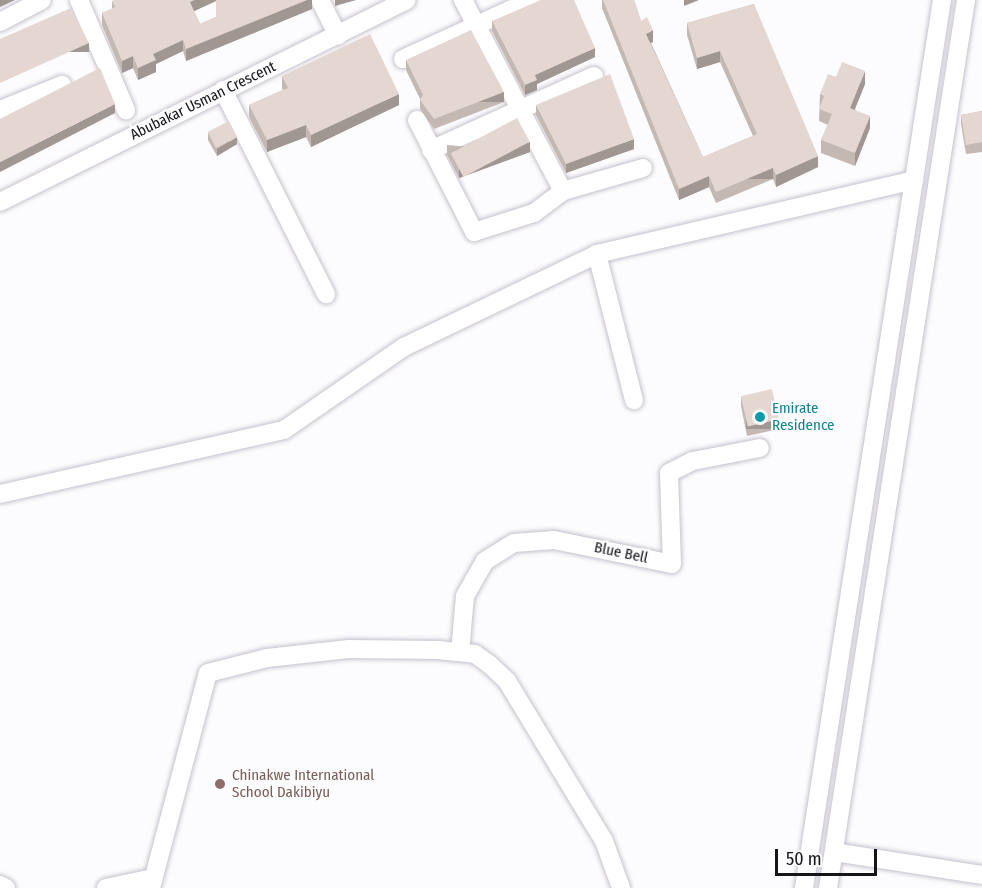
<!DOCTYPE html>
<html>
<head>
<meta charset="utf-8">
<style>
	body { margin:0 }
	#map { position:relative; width:982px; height:888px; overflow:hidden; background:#fcfbfd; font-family:"Fira Sans Condensed",sans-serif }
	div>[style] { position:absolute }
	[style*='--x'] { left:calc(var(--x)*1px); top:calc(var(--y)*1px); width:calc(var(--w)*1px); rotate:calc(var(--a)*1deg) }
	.roads { filter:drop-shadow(0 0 2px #c6c1cd) drop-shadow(0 0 2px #c6c1cd) }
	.minor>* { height:18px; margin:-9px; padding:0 9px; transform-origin:9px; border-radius:9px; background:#fff }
	.wall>* { inset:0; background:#c4b8b3 }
	.shaded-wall>* { inset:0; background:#a09692; transform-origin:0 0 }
	.building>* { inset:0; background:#e4d6d0; transform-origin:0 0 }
	.dots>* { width:16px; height:16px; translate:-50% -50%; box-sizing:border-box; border:3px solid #fcfbfd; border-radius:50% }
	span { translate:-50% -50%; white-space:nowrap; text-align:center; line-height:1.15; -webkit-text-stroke:4.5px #fcfbfd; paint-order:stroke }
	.street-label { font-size:15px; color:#151418 }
	.culture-label { font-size:15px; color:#0d838f }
	.left { translate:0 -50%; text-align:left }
	.education-label { font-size:15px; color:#785e54 }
	.scale { position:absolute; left:775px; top:849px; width:102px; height:27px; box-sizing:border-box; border:3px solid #151418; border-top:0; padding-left:8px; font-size:18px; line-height:21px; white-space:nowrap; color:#151418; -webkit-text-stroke:4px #fcfbfd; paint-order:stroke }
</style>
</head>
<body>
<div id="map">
	<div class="roads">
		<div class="minor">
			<i style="--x:79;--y:0;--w:120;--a:66.9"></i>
			<i style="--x:320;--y:0;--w:40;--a:63.4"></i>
			<i style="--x:463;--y:0;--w:216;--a:62.4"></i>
			<i style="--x:563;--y:191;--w:83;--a:-16"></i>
			<i style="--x:0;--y:22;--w:47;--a:-27.6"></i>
			<i style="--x:403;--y:59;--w:141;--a:-24.7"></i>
			<i style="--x:223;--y:90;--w:229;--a:63.2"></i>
			<i style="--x:0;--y:110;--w:67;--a:-22"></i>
			<i style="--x:417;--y:120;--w:126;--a:63"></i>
			<i style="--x:474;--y:232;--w:63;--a:-17.6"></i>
			<i style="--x:534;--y:213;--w:36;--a:-37"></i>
			<i style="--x:431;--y:150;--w:179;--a:-24.4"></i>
			<i style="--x:0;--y:202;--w:454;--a:-26.4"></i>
			<i style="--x:597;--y:254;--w:151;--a:75.8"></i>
			<i style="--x:0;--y:494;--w:291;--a:-12.7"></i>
			<i style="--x:284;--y:430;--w:146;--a:-34.7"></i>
			<i style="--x:404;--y:347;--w:214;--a:-25.7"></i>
			<i style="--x:597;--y:254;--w:326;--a:-13.1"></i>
			<i style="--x:460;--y:652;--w:56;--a:-84.9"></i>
			<i style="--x:465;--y:596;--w:40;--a:-60.3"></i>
			<i style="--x:485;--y:561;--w:34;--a:-32"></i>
			<i style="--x:514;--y:543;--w:40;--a:-4.3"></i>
			<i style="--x:554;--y:540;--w:120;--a:11.5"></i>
			<i style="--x:672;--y:564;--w:91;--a:-91.9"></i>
			<i style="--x:669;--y:473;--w:27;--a:-27"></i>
			<i style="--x:693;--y:461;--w:68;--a:-11"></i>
			<i style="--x:834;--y:852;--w:150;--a:8.8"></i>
			<i style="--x:0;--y:885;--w:7;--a:27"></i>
			<i style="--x:106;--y:888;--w:48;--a:-12"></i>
			<i style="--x:151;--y:888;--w:222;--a:-75.2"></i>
			<i style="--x:208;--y:673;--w:61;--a:-14.3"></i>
			<i style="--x:267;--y:658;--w:82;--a:-6.3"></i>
			<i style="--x:349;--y:649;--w:89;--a:0.6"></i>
			<i style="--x:438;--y:650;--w:37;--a:6"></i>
			<i style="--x:475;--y:654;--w:17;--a:36"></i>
			<i style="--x:489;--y:664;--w:25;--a:43"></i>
			<i style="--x:507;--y:681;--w:187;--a:58.8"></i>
			<i style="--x:604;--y:841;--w:50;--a:70.1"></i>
			<i style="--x:804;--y:888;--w:899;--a:-81.17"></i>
			<i style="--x:828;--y:888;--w:899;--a:-81.17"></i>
		</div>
	</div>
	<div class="wall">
		<i style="clip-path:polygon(evenodd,312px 0,312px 9px,186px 61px,183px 51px,156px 64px,156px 72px,138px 80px,133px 68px,122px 73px,102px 25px,102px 13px,112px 9px,112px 1px,312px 0,216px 1px,216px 17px,200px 24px,194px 11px,216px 1px)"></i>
		<i style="clip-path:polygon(602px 0,634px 0,641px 21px,653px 42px,651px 43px,703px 157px,753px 136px,720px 62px,697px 69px,687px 35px,687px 23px,754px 4px,818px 167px,776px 187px,773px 179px,716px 203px,709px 187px,679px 200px,602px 8px)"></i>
		<i style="clip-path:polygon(492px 21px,595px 57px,537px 84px,537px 90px,525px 95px,492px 31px)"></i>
		<i style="clip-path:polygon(406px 60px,504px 102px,434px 129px,420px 109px,420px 99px,406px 70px)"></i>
		<i style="clip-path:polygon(282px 76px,399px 105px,311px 147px,306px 137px,267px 152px,249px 117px,249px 105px,283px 90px,282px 88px)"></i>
		<i style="clip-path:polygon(836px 77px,865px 84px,855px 109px,870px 128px,855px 166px,821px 153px,821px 140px,828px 125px,819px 121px,820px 94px)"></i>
		<i style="clip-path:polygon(536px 105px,634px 149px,566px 173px,536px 115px)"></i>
		<i style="clip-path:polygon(982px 111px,982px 152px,966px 154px,961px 124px,961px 115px)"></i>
		<i style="clip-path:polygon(208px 133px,237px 144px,217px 156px,208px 140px)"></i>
		<i style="clip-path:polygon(447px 145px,530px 152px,459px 178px,447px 155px)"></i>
		<i style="clip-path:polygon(741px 396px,779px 429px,747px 436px,741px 406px)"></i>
	</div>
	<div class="shaded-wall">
		<i style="clip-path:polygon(0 0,15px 0,0 7px)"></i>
		<i style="clip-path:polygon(194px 0,216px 0,216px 1px,190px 13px,190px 2px)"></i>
		<i style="clip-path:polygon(307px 0,312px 0,312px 9px,186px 61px,186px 49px)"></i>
		<i style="clip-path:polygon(335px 0,356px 0,335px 6px)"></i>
		<i style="clip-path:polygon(684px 0,699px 0,684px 6px)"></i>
		<i style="clip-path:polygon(653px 30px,653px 42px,646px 45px,646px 34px)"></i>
		<i style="clip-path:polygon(183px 40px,183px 51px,156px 64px,156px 72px,138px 80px,138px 68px,153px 54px)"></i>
		<i style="left:89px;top:43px;width:9px;height:98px;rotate:90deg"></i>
		<i style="clip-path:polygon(595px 48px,595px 57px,537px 84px,537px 90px,525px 95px,525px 85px,535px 75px)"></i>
		<i style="clip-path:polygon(720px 51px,720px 62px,697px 69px,697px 58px)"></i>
		<i style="clip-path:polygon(133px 56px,133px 68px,122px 73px,122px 61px)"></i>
		<i style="clip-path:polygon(865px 71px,865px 84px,850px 121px,850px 108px)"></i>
		<i style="left:504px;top:92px;width:10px;height:75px;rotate:90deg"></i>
		<i style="clip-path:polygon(399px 94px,399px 105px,311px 147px,311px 135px)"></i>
		<i style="clip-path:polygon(115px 104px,115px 113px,0 172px,0 162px)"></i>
		<i style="clip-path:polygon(870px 116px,870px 128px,855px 166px,855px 153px)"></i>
		<i style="clip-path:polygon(306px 125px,306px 137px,267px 152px,267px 140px)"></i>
		<i style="clip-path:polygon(237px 137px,237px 144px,217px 156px,217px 149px)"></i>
		<i style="clip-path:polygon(634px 139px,634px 149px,566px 173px,566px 164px)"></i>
		<i style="clip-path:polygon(530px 142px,530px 152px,459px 178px,459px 169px)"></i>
		<i style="clip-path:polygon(818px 156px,818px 167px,776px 187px,776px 175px)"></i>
		<i style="left:773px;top:168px;width:11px;height:62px;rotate:90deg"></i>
		<i style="clip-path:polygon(709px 176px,709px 187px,679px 200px,679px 189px)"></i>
		<i style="left:779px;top:419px;width:10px;height:33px;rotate:90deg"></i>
	</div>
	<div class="building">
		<i style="clip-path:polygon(114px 0,194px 0,190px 2px,200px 24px,216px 17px,216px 0,307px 0,186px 49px,183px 40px,153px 54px,156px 60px,138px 68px,133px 56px,122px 61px,102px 13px,115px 7px,112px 1px)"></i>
		<i style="clip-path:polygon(541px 0,574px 0,595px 48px,535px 75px,537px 80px,525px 85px,492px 21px)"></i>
		<i style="clip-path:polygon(603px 0,634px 0,641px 21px,647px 17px,653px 30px,646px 34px,703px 157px,757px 134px,720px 51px,697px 58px,687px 23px,754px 4px,818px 156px,776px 175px,773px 168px,716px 192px,709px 176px,679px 189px)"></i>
		<i style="clip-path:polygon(71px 8px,89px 43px,0 83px,0 39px)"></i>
		<i style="clip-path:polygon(471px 30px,504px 92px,434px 119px,420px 100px,423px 95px,406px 60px)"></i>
		<i style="clip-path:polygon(370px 34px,399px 94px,311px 135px,306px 125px,267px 140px,249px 105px,288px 88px,282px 76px)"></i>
		<i style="clip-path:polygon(842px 62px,865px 71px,850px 108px,870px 116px,855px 153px,821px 140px,832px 114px,819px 109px,824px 96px,820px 94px,828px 74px,836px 77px)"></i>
		<i style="clip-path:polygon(100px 68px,115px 104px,0 162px,0 119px)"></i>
		<i style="clip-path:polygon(610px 74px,634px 139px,566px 164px,536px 105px)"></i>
		<i style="clip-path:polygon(982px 111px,982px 142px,966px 145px,961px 115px)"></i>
		<i style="left:517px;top:118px;width:27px;height:75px;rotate:62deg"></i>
		<i style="left:229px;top:121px;width:18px;height:24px;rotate:63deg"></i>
		<i style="left:772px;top:389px;width:31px;height:32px;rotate:77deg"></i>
	</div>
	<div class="dots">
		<i style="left:760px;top:417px;background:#0f9aa8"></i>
		<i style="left:220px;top:784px;background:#8d6e63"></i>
	</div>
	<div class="street-label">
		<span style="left:203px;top:101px;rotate:-26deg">Abubakar Usman Crescent</span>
		<span style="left:621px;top:553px;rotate:12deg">Blue Bell</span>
	</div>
	<div class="culture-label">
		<span class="left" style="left:772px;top:417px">Emirate<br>Residence</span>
	</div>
	<div class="education-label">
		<span class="left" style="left:232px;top:784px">Chinakwe International<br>School Dakibiyu</span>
	</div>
	<div class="scale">50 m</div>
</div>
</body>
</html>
